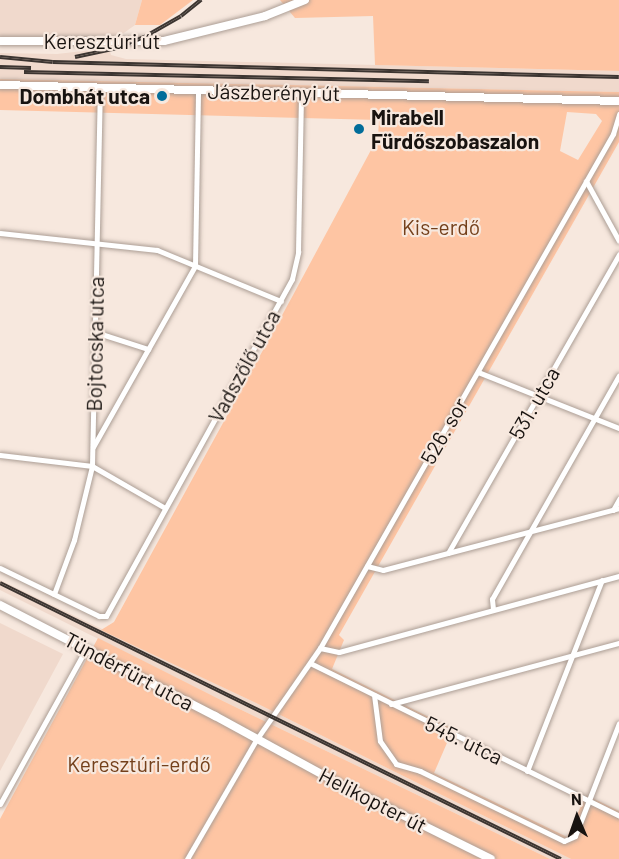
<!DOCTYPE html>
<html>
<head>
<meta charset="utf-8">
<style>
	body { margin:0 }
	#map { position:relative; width:619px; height:859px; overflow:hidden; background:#f7e8de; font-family:Barlow,sans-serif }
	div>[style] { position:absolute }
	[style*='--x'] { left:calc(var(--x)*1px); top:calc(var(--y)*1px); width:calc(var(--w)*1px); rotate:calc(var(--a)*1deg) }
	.built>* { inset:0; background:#f0d9cc }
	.green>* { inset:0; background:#fec5a3 }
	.roads { filter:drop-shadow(0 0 2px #ac9e95) drop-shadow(0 0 2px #ac9e95) }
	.street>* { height:5px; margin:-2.5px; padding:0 2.5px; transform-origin:2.5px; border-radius:2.5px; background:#fff }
	.secondary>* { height:8px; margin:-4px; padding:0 4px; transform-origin:4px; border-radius:4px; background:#fff }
	.primary>* { height:8px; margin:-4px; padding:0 4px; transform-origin:4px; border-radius:4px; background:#fff }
	.rail>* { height:4px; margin-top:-2px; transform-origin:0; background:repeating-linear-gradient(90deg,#f7e8de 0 4.5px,#3c3531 0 9px); box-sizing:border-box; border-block:2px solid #3c3531 }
	.dots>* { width:16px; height:16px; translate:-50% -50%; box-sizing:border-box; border:3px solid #f7e8de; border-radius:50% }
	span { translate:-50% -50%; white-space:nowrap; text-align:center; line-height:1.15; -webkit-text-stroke:4.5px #f7e8de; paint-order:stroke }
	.street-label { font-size:21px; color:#181310 }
	.poi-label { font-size:21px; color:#181310; font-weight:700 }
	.right { translate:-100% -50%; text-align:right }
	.left { translate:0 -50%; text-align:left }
	.park-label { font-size:21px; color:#74401b }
	.north { position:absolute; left:547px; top:787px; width:60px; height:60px; -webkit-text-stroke:4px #f7e8de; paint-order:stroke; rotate:358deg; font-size:16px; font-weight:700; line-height:24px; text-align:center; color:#181310 }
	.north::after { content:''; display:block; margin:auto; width:21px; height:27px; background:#181310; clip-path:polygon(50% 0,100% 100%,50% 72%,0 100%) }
</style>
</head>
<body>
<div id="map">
	<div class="built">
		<i style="clip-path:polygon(0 0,142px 0,135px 25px,114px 40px,0 37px)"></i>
		<i style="clip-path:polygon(109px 48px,111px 55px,126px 59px,619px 71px,619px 92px,0 79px,0 53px,57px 54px)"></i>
		<i style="clip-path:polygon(0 580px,254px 702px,571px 859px,550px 859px,223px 701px,0 590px)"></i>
		<i style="clip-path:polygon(0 623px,63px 654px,0 771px)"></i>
	</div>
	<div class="green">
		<i style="clip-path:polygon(142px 0,193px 0,160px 25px,135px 25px)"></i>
		<i style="clip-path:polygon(280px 0,619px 0,619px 71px,375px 65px,373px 16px,295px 18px)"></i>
		<i style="clip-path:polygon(evenodd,0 79px,619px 92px,619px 142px,339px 635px,344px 640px,332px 669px,453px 729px,434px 773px,567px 837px,586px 795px,619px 811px,619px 859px,571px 859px,254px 702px,101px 630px,114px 622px,292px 297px,378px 137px,379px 120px,0 110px,0 79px,567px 112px,596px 114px,602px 121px,578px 160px,560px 151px,567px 112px)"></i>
		<i style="clip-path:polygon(98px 638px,223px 701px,550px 859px,0 859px,0 819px)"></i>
	</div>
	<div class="roads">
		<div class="street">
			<i style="--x:586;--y:181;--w:68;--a:61.2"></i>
			<i style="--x:0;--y:233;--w:158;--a:6.2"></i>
			<i style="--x:157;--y:250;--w:134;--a:22.4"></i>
			<i style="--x:95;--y:332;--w:56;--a:17.8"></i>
			<i style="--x:478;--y:372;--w:152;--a:21.7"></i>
			<i style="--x:93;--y:447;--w:208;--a:-60.6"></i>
			<i style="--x:195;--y:266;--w:175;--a:-89"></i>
			<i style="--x:0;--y:455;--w:93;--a:6.8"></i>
			<i style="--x:92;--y:466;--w:84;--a:29.9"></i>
			<i style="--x:613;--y:510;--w:13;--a:-61"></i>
			<i style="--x:448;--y:553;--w:344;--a:-60.2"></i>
			<i style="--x:367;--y:566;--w:16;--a:14"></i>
			<i style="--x:383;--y:570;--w:244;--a:-14.7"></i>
			<i style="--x:0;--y:568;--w:110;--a:25.9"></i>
			<i style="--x:99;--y:616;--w:7;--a:0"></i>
			<i style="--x:106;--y:616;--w:385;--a:-61.1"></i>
			<i style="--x:292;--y:279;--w:28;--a:-77"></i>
			<i style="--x:298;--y:252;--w:159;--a:-88.9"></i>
			<i style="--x:54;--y:594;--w:58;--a:-69.7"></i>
			<i style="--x:74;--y:540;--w:76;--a:-76.3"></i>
			<i style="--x:92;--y:466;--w:378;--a:-88.8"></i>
			<i style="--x:493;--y:609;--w:10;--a:-96"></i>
			<i style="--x:492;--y:599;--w:257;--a:-60.4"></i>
			<i style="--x:320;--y:648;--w:19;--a:12"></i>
			<i style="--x:339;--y:652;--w:290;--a:-15.2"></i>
			<i style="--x:310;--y:663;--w:345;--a:26.3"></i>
			<i style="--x:374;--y:695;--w:46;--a:82.6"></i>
			<i style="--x:380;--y:741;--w:28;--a:55"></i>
			<i style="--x:396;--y:764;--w:25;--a:16"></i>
			<i style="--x:420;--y:771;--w:160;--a:25.9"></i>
			<i style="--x:564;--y:841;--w:12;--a:-24"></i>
			<i style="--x:575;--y:836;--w:121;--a:-68.7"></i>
			<i style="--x:391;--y:704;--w:236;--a:-15"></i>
			<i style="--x:527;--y:771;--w:205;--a:-68.6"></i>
			<i style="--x:0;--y:804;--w:177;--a:-61"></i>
			<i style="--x:187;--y:859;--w:138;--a:-59.9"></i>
			<i style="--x:256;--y:740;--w:112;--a:-55.2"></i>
			<i style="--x:320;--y:648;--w:592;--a:-60.32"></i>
			<i style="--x:613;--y:134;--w:21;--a:-73"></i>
		</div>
		<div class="secondary">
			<i style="--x:0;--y:41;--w:164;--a:0"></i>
			<i style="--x:164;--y:41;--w:104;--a:-13.9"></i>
			<i style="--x:265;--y:16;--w:43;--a:-21.8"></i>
			<i style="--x:0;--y:605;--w:242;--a:27.3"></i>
			<i style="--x:215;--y:716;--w:136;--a:28.6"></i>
			<i style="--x:334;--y:781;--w:175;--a:26.4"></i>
		</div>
		<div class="primary">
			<i style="--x:0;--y:85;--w:619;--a:1.48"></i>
		</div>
	</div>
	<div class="rail">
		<i style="--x:0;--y:57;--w:53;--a:5.4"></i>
		<i style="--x:53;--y:62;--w:566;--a:1.52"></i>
		<i style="--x:75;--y:57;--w:43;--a:-12.1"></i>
		<i style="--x:117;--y:48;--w:31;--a:-22"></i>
		<i style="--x:146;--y:36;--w:40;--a:-29.7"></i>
		<i style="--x:181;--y:16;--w:26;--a:-39"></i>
		<i style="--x:0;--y:67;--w:31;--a:2"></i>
		<i style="--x:24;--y:72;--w:405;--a:1.3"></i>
		<i style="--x:0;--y:583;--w:625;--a:26.2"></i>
	</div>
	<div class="dots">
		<i style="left:162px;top:96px;background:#016d9a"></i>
		<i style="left:359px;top:129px;background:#016d9a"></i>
	</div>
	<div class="street-label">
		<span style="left:102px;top:41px">Keresztúri út</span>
		<span style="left:274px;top:92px;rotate:1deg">Jászberényi út</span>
		<span style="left:95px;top:344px;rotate:-89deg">Bojtocska utca</span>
		<span style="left:244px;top:366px;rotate:-61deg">Vadszőlő utca</span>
		<span style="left:534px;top:403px;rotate:-60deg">531. utca</span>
		<span style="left:444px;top:431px;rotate:-60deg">526. sor</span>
		<span style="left:129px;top:671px;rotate:28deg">Tündérfürt utca</span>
		<span style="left:464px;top:740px;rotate:26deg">545. utca</span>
		<span style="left:373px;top:800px;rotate:27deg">Helikopter út</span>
	</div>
	<div class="poi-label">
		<span class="right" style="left:150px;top:96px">Dombhát utca</span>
		<span class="left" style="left:371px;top:129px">Mirabell<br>Fürdőszobaszalon</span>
	</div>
	<div class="park-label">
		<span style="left:441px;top:227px">Kis-erdő</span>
		<span style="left:139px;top:764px">Keresztúri-erdő</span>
	</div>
	<div class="north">N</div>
</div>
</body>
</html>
